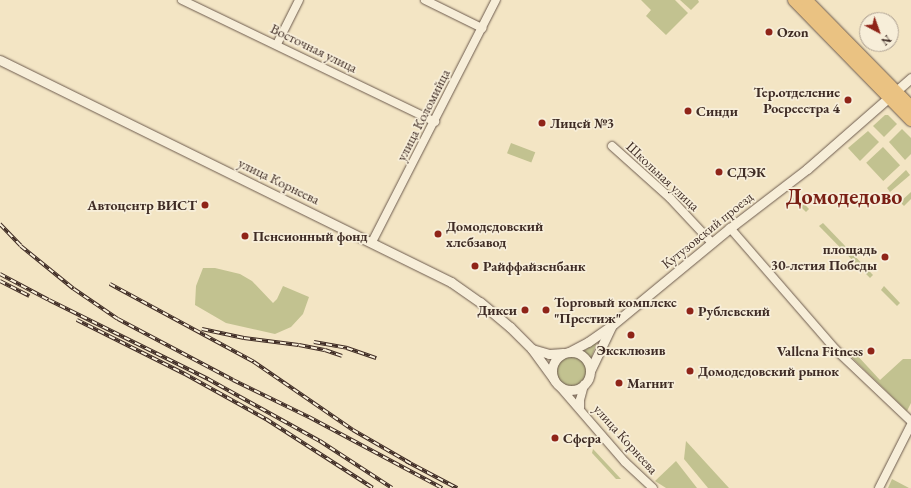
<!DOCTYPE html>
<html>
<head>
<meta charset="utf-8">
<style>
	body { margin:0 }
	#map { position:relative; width:911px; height:488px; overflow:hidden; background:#f3e5c4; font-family:"EB Garamond",serif }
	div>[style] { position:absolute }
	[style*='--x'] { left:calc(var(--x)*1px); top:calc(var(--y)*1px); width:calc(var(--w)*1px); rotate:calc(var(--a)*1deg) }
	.green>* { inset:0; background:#c2c290; transform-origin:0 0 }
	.round { border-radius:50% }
	.roads { filter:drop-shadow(0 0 1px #6c5a4d) drop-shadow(0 0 1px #6c5a4d) }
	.minor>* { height:8px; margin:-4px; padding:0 4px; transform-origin:4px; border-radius:4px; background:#f7eed9 }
	.tertiary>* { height:9px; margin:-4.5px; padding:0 4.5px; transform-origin:4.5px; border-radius:4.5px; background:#f7eed9 }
	.tertiary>.ring { margin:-4.5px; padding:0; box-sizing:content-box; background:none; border:9px solid #f7eed9; border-radius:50% }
	.primary>* { height:12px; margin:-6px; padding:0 6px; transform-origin:6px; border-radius:6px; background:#eac282 }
	.rail>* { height:3.5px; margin-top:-1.75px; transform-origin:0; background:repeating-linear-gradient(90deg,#f7eed9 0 6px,#3f2c25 0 12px); box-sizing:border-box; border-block:1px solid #3f2c25 }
	.dots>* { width:11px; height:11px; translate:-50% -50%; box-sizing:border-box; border:2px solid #f7eed9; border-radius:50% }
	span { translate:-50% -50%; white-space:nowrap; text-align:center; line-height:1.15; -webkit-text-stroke:3.5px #f7eed9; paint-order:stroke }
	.poi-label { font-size:14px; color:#3f2c25; font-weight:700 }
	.left { translate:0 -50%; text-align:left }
	.right { translate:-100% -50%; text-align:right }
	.street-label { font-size:14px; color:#3f2c25 }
	.town-label { font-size:22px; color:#7a1f14; font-weight:700 }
	.north { position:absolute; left:859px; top:12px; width:40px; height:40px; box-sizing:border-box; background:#f7eed9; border:1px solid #ada091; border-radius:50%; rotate:139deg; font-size:11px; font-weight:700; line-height:16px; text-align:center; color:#3f2c25 }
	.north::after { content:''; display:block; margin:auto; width:14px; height:18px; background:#8f2418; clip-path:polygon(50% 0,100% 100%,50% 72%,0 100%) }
</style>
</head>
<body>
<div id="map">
	<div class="green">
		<i style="clip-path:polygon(641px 0,675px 0,688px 13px,666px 35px,646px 16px,651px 10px)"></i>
		<i style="clip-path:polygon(680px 0,698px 0,699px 2px,691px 10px)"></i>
		<i style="clip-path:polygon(885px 115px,888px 115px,897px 124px,884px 137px,873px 126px)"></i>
		<i style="clip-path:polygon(902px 129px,911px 138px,911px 154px,905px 160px,889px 142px)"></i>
		<i style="clip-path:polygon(868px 131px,879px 142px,860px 161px,848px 148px)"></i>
		<i style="left:511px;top:143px;width:26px;height:11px;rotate:21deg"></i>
		<i style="left:883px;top:147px;width:25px;height:23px;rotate:47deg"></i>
		<i style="clip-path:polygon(906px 170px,910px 175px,890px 192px,887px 188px)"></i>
		<i style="clip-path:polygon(911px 192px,911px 199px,904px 206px,900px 202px)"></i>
		<i style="clip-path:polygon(796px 195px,809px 209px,806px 212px,793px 199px)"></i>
		<i style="clip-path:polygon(823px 223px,873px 275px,870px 278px,819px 226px)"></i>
		<i style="clip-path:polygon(203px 268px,215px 268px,240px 274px,252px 281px,273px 303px,277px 299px,283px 286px,309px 297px,303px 314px,291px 327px,275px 334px,226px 323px,195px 305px,196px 286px)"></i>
		<i style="clip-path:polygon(884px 286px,900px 303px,897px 306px,881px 290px)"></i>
		<i style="clip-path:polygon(598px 339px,591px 359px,583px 352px)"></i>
		<i style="clip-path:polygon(846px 352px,854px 352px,880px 380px,903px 359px,911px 359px,911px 403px,907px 411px)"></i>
		<i class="round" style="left:555px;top:355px;width:32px;height:32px"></i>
		<i style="clip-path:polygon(686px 441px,729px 488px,708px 488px,684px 459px)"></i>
		<i style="clip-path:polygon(593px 449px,621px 479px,616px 479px,592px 453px)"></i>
		<i style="clip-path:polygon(676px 461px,697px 488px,666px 488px,655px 481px)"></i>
		<i style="clip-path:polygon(892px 479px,909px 488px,888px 488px)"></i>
	</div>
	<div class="roads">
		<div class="minor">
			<i style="--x:182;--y:0;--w:281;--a:25.7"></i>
			<i style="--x:425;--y:0;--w:64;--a:26.2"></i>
			<i style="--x:277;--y:44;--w:49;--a:-63.4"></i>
			<i style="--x:612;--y:146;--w:78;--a:41.9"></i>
			<i style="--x:670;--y:198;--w:62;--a:47"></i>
			<i style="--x:730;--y:228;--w:160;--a:49"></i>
			<i style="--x:835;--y:349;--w:105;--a:43.5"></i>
			<i style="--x:372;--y:242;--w:272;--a:-62.9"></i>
			<i style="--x:560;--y:387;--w:99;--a:49.1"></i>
			<i style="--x:625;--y:462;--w:38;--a:43"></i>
			<i style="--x:580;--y:408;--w:8;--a:-90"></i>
			<i style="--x:580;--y:400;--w:16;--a:-75"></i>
			<i style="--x:879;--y:488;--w:71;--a:-63.1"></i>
		</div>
		<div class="tertiary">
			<i style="--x:0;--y:60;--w:503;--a:26.21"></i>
			<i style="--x:451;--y:282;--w:35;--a:35"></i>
			<i style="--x:480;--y:302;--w:39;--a:40"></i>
			<i style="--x:510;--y:327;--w:31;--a:45"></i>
			<i style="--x:532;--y:349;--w:36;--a:54"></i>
			<i style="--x:532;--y:349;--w:18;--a:16"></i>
			<i style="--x:549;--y:354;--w:14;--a:-4"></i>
			<i class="ring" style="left:552px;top:352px;width:29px;height:29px"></i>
			<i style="--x:569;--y:352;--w:21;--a:-28"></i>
			<i style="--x:588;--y:342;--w:28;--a:-35"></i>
			<i style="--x:611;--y:326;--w:154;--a:-39.5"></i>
			<i style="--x:730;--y:228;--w:97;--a:-37.5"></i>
			<i style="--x:807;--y:169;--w:138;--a:-41.2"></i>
			<i style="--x:590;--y:371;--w:49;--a:-64.5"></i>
		</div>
		<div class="primary">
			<i style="--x:794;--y:0;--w:168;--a:45.7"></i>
			<i style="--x:806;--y:0;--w:150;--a:45.5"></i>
		</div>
	</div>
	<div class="rail">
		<i style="--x:0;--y:224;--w:30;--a:46"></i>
		<i style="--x:21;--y:246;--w:68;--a:39.1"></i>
		<i style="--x:74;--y:289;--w:53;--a:34.3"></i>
		<i style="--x:118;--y:319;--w:130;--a:27.9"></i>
		<i style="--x:233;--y:380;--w:85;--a:26"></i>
		<i style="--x:309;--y:417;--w:151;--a:28.1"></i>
		<i style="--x:0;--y:274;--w:55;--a:28"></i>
		<i style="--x:49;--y:300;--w:178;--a:26.4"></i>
		<i style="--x:208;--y:379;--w:128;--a:29"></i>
		<i style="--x:320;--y:441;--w:86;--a:33.1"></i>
		<i style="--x:0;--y:281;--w:33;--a:27"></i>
		<i style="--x:110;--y:284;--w:164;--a:28.4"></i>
		<i style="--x:254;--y:362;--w:120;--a:34.5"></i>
		<i style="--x:353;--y:430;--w:66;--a:30.1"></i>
		<i style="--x:77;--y:320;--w:121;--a:26.6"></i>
		<i style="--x:185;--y:374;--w:93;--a:29.1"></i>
		<i style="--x:266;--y:419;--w:127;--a:32.8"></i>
		<i style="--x:202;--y:329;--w:43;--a:12.1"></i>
		<i style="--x:244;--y:338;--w:55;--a:7.3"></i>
		<i style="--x:299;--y:345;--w:26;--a:11"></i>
		<i style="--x:325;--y:350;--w:18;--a:19"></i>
		<i style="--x:314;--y:342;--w:34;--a:10"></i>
		<i style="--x:347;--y:348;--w:31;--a:19"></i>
		<i style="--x:406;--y:461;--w:58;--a:27.9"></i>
	</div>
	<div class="dots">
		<i style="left:769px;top:32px;background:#8f2418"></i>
		<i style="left:848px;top:100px;background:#8f2418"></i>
		<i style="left:688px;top:111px;background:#8f2418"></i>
		<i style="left:542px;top:123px;background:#8f2418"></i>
		<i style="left:719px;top:172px;background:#8f2418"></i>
		<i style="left:205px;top:205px;background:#8f2418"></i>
		<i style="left:438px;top:234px;background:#8f2418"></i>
		<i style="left:245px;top:236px;background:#8f2418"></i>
		<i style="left:885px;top:257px;background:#8f2418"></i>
		<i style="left:475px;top:266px;background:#8f2418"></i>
		<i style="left:525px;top:310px;background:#8f2418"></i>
		<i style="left:546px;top:310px;background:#8f2418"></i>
		<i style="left:690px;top:311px;background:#8f2418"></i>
		<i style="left:631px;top:335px;background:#8f2418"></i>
		<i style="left:871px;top:351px;background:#8f2418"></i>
		<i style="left:690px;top:371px;background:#8f2418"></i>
		<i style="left:619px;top:383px;background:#8f2418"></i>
		<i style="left:555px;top:438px;background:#8f2418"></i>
	</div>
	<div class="poi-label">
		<span class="left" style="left:777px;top:32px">Ozon</span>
		<span class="right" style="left:840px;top:100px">Тер.отделение<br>Росреестра 4</span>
		<span class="left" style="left:696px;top:111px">Синди</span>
		<span class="left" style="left:550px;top:123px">Лицей №3</span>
		<span class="left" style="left:727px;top:172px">СДЭК</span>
		<span class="right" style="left:197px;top:205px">Автоцентр ВИСТ</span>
		<span class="left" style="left:446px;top:234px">Домодедовский<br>хлебзавод</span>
		<span class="left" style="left:253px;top:236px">Пенсионный фонд</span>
		<span class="right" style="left:877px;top:257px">площадь<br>30-летия Победы</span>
		<span class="left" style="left:483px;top:266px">Райффайзенбанк</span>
		<span class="left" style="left:554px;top:310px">Торговый комплекс<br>"Престиж"</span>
		<span class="right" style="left:517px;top:310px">Дикси</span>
		<span class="left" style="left:698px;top:311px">Рублевский</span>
		<span style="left:631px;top:350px">Эксклюзив</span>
		<span class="right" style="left:863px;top:351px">Vallena Fitness</span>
		<span class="left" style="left:698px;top:371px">Домодедовский рынок</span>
		<span class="left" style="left:627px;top:383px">Магнит</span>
		<span class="left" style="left:563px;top:438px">Сфера</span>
	</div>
	<div class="street-label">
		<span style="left:314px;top:48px;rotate:26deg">Восточная улица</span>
		<span style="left:423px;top:115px;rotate:-63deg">улица Коломийца</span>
		<span style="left:663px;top:176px;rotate:43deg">Школьная улица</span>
		<span style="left:279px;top:181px;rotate:26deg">улица Корнеева</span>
		<span style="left:707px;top:230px;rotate:-39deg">Кутузовский проезд</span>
		<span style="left:626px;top:439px;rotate:48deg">улица Корнеева</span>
	</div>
	<div class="town-label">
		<span style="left:844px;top:197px">Домодедово</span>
	</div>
	<div class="north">N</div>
</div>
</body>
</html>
